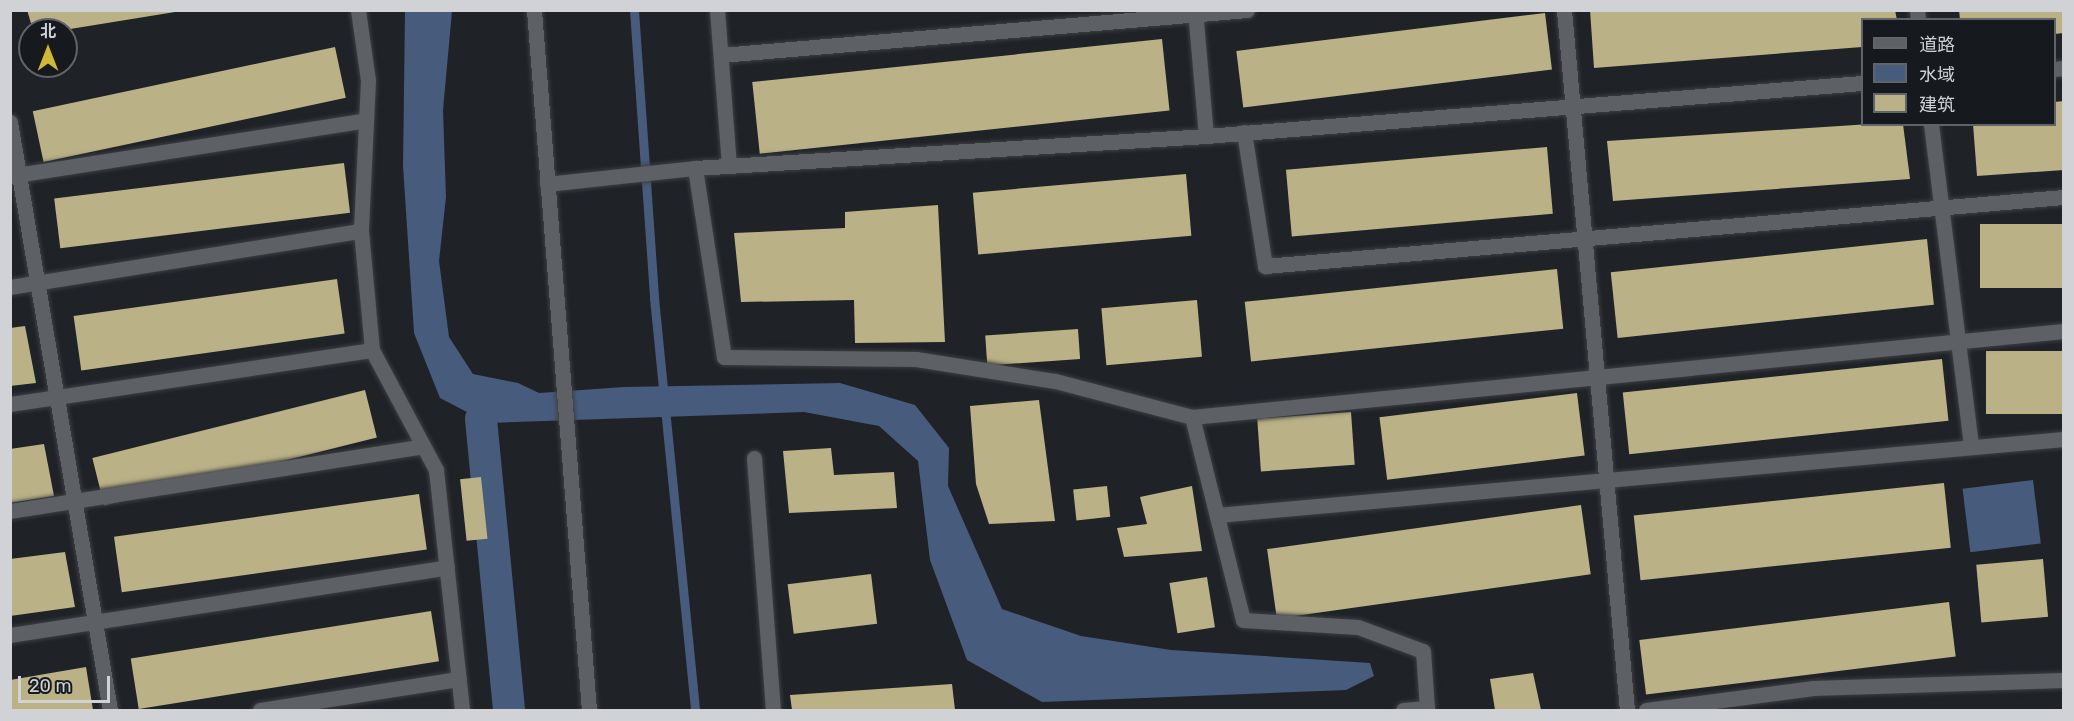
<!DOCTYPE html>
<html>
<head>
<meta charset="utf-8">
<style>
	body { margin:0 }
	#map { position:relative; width:2074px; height:721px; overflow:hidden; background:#1f2227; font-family:Rubik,"Noto Sans SC",sans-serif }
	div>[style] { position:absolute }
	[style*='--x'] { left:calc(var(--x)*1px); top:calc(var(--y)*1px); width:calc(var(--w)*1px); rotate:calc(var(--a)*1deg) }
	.water>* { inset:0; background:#475b7c; transform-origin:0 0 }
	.stream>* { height:9px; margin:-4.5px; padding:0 4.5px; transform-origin:4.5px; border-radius:4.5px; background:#475b7c }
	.canal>* { height:32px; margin:-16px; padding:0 16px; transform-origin:16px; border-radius:16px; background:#475b7c }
	.building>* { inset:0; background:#bab186; transform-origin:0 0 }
	.roads { filter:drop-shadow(0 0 2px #3d3f42) drop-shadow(0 0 2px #3d3f42) }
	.minor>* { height:15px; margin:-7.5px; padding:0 7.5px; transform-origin:7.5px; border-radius:7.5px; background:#5d6065 }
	span { translate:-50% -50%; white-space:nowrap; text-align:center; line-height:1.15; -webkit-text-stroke:6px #16191d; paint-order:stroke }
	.frame { position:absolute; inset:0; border:12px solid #d0d2d5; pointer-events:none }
	.legend { position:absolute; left:1861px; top:18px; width:195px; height:108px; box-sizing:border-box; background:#16191d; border:2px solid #606367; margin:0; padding:8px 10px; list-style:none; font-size:18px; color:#d0d2d5 }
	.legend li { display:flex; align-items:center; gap:12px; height:30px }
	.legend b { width:30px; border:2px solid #606367 }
	.north { position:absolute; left:18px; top:18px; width:60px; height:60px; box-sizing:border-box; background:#16191d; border:2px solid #606367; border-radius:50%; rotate:0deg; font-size:16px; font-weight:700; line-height:24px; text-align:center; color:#d0d2d5 }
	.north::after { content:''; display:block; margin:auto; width:21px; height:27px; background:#d1b736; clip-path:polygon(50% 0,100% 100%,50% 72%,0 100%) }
	.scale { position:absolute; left:18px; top:676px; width:92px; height:27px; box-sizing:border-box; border:3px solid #d0d2d5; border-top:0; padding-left:8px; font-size:18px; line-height:21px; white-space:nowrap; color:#d0d2d5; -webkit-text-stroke:4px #16191d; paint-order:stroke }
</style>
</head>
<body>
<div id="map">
	<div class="water">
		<i style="clip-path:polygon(405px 11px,452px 11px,443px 110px,446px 197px,439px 261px,449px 337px,473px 374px,518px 383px,539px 393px,624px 387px,840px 383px,915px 405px,949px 448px,948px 486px,1002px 609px,1081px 636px,1171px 650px,1370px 663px,1374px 676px,1346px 690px,1042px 702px,967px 660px,930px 560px,918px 461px,879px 426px,804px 412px,488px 423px,440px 398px,414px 333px,403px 166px)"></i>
		<i style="left:2033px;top:480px;width:64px;height:71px;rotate:83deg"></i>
	</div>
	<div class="stream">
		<i style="--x:634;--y:10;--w:289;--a:86"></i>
		<i style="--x:654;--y:298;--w:414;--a:84.3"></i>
	</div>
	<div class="canal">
		<i style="--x:481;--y:419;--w:292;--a:84.5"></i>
	</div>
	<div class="building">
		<i style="clip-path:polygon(27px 10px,175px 10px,175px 12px,64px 30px,33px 30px)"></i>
		<i style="clip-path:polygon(1590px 10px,1895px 10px,1897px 20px,1862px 20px,1862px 47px,1594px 68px)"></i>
		<i style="clip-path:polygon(1959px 10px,2064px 10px,2064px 33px,2054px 34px,2054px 20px,1960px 20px)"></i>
		<i style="left:1545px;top:13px;width:57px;height:311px;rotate:83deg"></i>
		<i style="left:1162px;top:39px;width:72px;height:412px;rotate:84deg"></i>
		<i style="left:335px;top:47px;width:52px;height:309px;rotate:78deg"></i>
		<i style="clip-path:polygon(2064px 101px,2064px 170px,1977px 176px,1973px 124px,2054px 124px,2054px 102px)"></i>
		<i style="clip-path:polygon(1870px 124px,1903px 124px,1910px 179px,1613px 201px,1607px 141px)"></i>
		<i style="left:1547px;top:147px;width:67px;height:262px;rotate:85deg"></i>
		<i style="left:344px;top:163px;width:50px;height:292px;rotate:83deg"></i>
		<i style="left:1186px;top:174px;width:62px;height:214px;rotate:85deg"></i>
		<i style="clip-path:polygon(938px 205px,945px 342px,855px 343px,854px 300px,741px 302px,734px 233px,845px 228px,845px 212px)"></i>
		<i style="left:2064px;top:224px;width:64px;height:84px;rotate:90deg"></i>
		<i style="left:1927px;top:239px;width:66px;height:318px;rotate:84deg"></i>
		<i style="left:1557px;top:269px;width:60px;height:314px;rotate:84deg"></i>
		<i style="left:337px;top:279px;width:55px;height:266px;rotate:82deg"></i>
		<i style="left:1197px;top:300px;width:57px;height:96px;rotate:85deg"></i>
		<i style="clip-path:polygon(25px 326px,36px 383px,10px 386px,10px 328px)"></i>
		<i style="left:1078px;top:329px;width:30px;height:93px;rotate:86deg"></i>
		<i style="left:2064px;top:351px;width:63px;height:78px;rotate:90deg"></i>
		<i style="left:1942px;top:359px;width:62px;height:321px;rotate:84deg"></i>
		<i style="left:365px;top:390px;width:49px;height:281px;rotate:76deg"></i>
		<i style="left:1577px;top:393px;width:63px;height:199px;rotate:83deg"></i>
		<i style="clip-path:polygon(1039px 400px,1055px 521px,989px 524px,976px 484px,970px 406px)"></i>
		<i style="left:1351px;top:412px;width:53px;height:94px;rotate:86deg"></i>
		<i style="clip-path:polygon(44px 444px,54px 496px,10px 503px,10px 449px)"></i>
		<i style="clip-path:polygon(831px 448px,834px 475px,894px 472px,897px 508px,789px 513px,783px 451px)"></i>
		<i style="left:481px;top:477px;width:62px;height:21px;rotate:84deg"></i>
		<i style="left:1944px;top:483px;width:65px;height:312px;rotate:84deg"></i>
		<i style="left:1107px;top:486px;width:31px;height:34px;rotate:84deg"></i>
		<i style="clip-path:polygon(1192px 486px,1202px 551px,1124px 557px,1117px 528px,1147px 524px,1140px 497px)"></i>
		<i style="left:419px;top:494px;width:56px;height:308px;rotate:82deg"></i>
		<i style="left:1581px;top:505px;width:70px;height:317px;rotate:82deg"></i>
		<i style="clip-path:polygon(65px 552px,75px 607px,10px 616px,10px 559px)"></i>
		<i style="left:2043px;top:559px;width:58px;height:67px;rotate:85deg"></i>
		<i style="left:871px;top:574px;width:50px;height:84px;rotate:83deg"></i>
		<i style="left:1207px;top:577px;width:51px;height:38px;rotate:81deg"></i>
		<i style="left:1949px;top:602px;width:55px;height:312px;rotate:83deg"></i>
		<i style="left:431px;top:611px;width:51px;height:304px;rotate:81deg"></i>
		<i style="clip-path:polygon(86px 667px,93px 710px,10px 710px,10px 680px)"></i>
		<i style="clip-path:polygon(1533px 673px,1541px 710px,1495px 710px,1490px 679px)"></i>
		<i style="clip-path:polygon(952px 684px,955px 710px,792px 710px,790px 695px)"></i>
	</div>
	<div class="roads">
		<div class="minor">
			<i style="--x:358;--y:10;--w:71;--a:81.9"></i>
			<i style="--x:368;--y:80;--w:151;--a:92.7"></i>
			<i style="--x:361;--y:231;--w:120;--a:84.7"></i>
			<i style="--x:372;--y:350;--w:136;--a:61.9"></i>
			<i style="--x:436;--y:470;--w:241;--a:83.8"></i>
			<i style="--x:534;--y:10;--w:702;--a:85.51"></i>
			<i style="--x:717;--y:10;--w:156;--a:85.6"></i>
			<i style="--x:1195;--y:10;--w:126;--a:85"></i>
			<i style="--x:1564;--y:10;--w:703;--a:84.86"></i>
			<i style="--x:1917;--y:10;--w:10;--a:84"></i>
			<i style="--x:721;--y:55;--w:528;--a:-4.89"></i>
			<i style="--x:2054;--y:69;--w:10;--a:-6"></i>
			<i style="--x:10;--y:122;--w:596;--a:80.35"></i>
			<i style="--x:1931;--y:124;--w:325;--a:82.9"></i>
			<i style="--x:1244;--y:132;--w:136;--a:81.1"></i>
			<i style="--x:1265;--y:266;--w:802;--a:-4.94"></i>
			<i style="--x:695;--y:168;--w:512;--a:-3.58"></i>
			<i style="--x:1206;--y:136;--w:658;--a:-4.62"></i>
			<i style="--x:10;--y:176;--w:360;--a:-8.9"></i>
			<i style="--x:547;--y:184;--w:149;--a:-6.2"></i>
			<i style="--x:695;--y:168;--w:191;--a:81.3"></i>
			<i style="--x:724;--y:357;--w:192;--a:0.6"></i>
			<i style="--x:916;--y:359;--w:141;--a:9"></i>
			<i style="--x:1055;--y:381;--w:142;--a:14.7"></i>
			<i style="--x:1192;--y:417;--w:209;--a:75.9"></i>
			<i style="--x:1243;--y:620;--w:115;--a:3.5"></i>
			<i style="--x:1358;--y:627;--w:69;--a:20.3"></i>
			<i style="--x:1423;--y:651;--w:57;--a:86"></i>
			<i style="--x:1427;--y:708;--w:24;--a:175"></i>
			<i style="--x:10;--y:287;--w:355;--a:-9.1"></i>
			<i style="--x:10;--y:404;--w:366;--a:-8.5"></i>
			<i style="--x:1192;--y:417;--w:876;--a:-5.63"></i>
			<i style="--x:754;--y:458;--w:253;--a:85.7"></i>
			<i style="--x:10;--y:511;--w:418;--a:-8.9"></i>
			<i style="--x:1217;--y:515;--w:850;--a:-5.13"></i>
			<i style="--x:10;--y:635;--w:442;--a:-8.8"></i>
			<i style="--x:260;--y:710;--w:201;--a:-8.9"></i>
			<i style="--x:1646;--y:710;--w:167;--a:-7.5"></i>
			<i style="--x:1812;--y:688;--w:252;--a:-1.8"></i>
		</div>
	</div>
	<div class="frame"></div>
	<ul class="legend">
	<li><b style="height:8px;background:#5d6065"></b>道路</li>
	<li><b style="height:16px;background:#475b7c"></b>水域</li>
	<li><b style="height:16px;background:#bab186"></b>建筑</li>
	</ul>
	<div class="north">北</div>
	<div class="scale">20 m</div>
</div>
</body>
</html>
